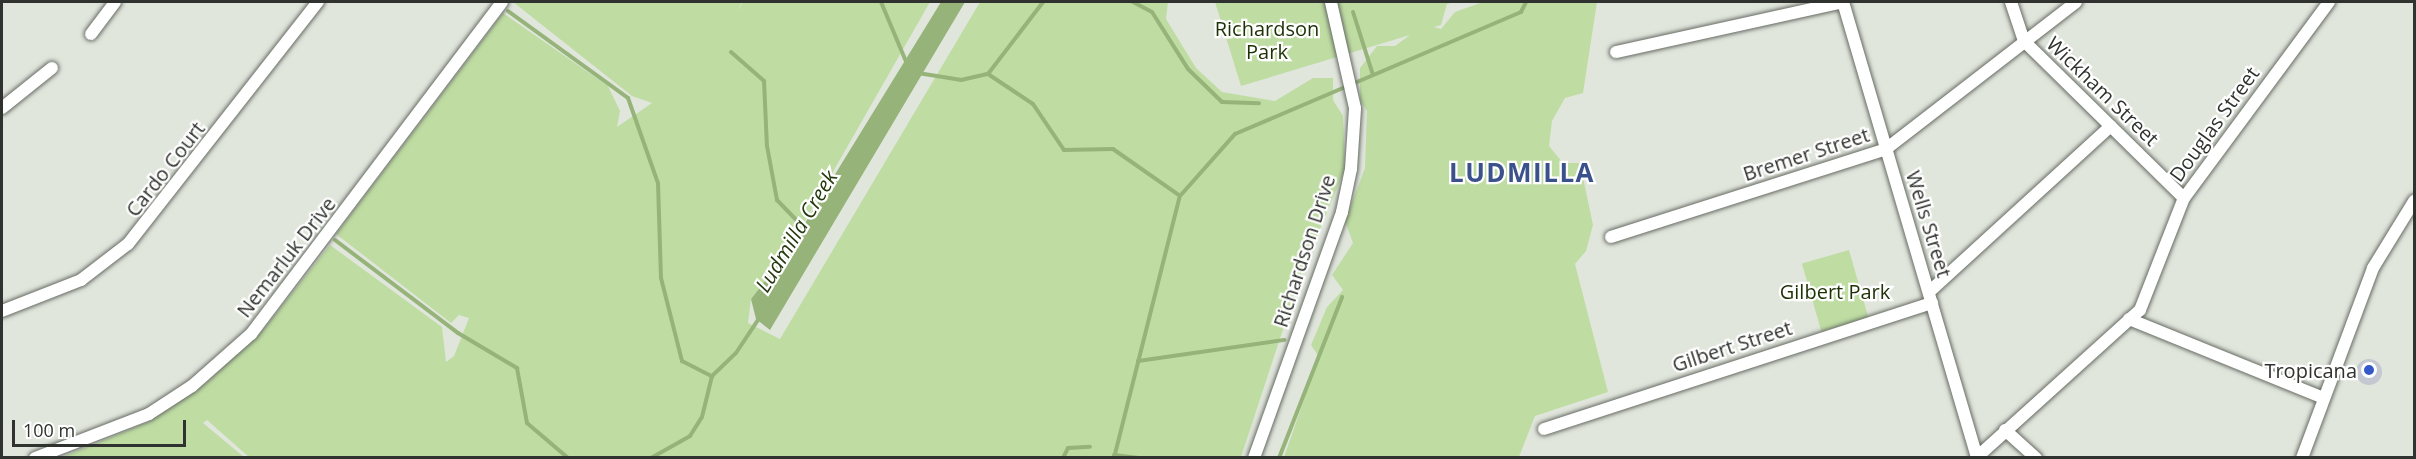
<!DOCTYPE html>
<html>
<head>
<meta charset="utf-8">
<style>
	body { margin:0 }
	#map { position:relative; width:2416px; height:459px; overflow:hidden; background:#e1e6dd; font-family:"Open Sans",sans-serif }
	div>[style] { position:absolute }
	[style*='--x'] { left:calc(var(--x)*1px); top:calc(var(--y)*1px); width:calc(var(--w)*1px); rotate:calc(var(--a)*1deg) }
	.green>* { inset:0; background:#bfdda3; transform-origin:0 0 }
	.water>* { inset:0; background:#96b47a }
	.stream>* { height:4px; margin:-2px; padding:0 2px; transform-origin:2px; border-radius:2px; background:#96b47a }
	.building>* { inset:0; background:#c4c8d1 }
	.round { border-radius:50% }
	.roads { filter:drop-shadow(0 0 2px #676c64) drop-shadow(0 0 2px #676c64) }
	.street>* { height:12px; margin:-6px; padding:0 6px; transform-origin:6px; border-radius:6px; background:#fff }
	.dots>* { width:16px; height:16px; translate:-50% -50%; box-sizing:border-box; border:3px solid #fff; border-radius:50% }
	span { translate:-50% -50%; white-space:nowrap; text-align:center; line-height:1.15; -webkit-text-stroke:4.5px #fff; paint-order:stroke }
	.park-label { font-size:20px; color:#1e3105 }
	.street-label { font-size:20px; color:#30322f }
	.poi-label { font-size:20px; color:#30322f }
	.right { translate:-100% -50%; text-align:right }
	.water-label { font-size:21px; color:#25390e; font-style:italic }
	.district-label { font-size:26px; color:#3a518b; font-weight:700; letter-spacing:1.5px }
	.frame { position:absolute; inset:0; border:3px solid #30322f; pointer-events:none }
	.scale { position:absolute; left:12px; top:420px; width:174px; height:27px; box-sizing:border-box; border:3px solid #30322f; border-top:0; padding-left:8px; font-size:18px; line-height:21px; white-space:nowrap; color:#30322f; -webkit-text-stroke:4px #fff; paint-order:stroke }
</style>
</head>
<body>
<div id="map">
	<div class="green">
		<i style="clip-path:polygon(513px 2px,742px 2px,737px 11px,743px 2px,930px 2px,786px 254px,751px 299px,748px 323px,780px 339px,980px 2px,1168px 2px,1166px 19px,1196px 68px,1222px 92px,1275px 101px,1313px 78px,1333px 78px,1333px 100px,1343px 116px,1345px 169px,1302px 272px,1241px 457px,250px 458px,207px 420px,203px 423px,244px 457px,60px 458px,148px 422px,206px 383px,263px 330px,330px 245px,442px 327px,446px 362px,454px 356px,469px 318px,459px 315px,451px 323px,336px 234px,503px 13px,608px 86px,620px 111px,617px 127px,652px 103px,632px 96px)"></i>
		<i style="clip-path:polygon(1215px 2px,1456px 2px,1447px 4px,1441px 25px,1434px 27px,1441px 29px,1455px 12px,1483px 2px,1597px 2px,1583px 93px,1565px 98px,1552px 121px,1549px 146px,1563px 163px,1580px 163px,1593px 225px,1586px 251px,1575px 264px,1608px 392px,1535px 416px,1519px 457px,1284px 457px,1319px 357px,1311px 345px,1327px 307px,1343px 290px,1332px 275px,1353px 243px,1345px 221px,1365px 168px,1367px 111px,1360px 100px,1360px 68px,1377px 46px,1395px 46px,1410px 35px,1241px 86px)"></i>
		<i style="left:1849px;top:250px;width:71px;height:49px;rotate:74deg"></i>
	</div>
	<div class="water">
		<i style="clip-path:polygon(941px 2px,965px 2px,770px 330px,756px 319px,751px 299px,786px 254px)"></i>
	</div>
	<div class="stream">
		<i style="--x:881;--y:2;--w:67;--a:67.2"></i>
		<i style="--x:1133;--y:2;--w:21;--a:28"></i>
		<i style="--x:1152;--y:12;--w:67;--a:57.7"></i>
		<i style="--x:1188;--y:69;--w:47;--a:44.1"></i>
		<i style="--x:1222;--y:102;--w:37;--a:2"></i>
		<i style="--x:508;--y:11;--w:148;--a:35.9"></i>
		<i style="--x:628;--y:98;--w:90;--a:70.6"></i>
		<i style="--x:658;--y:183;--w:95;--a:88.2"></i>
		<i style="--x:661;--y:278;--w:86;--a:75.8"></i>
		<i style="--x:682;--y:361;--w:34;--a:27"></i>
		<i style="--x:1353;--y:12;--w:66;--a:72.4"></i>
		<i style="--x:731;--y:52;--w:44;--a:41.3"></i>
		<i style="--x:764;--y:81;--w:65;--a:87.4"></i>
		<i style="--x:767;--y:146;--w:55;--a:79.5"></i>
		<i style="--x:777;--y:200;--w:39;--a:46"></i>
		<i style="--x:918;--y:73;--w:44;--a:9.2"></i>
		<i style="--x:961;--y:80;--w:28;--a:-13"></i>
		<i style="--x:988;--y:74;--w:54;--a:33.7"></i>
		<i style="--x:1033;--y:104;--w:55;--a:56"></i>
		<i style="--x:1064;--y:150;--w:49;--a:-1.2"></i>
		<i style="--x:1113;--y:149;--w:80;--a:34.9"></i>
		<i style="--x:988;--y:74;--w:91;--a:-52.6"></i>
		<i style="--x:335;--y:240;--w:154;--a:37.1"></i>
		<i style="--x:458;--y:333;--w:69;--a:30.7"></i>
		<i style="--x:517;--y:368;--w:56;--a:79.7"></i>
		<i style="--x:527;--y:423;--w:54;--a:40.5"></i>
		<i style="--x:1138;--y:361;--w:148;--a:-8.2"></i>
		<i style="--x:1114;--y:455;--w:25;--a:7"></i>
		<i style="--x:651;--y:458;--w:45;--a:-29.4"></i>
		<i style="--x:690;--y:436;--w:22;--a:-58"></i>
		<i style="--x:702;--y:417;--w:42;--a:-76.3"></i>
		<i style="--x:712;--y:376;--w:33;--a:-44"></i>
		<i style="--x:736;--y:353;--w:43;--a:-56.3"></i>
		<i style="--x:1063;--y:458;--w:11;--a:-63"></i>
		<i style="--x:1068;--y:448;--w:22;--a:-3"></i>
		<i style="--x:1114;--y:458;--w:270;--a:-75.9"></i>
		<i style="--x:1180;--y:196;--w:83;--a:-48.4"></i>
		<i style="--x:1235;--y:134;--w:311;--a:-23.1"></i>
		<i style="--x:1521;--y:12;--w:11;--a:-63"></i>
		<i style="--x:1279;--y:458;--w:173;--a:-68.6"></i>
	</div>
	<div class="building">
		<i class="round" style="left:2356px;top:359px;width:26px;height:26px"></i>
	</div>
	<div class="roads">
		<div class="street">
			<i style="--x:1843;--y:2;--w:474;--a:73.6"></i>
			<i style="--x:2011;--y:2;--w:41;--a:71.6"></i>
			<i style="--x:2024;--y:41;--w:224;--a:44.5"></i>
			<i style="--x:91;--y:34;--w:40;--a:-53"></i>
			<i style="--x:1616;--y:52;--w:232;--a:-12.4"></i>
			<i style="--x:2;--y:108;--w:64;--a:-38.7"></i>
			<i style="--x:1611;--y:237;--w:289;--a:-17.7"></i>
			<i style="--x:1886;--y:149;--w:240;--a:-37.7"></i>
			<i style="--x:1929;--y:292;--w:246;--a:-42.4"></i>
			<i style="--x:2;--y:311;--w:85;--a:-21.4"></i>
			<i style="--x:81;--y:280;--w:59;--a:-37.5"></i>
			<i style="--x:128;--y:244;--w:308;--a:-51.9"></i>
			<i style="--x:2129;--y:319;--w:210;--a:22.1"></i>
			<i style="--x:1544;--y:429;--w:408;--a:-18"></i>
			<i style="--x:2005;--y:430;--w:42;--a:42.1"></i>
			<i style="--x:35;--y:458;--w:122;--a:-21.1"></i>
			<i style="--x:149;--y:414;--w:51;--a:-33.1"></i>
			<i style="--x:192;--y:386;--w:79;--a:-41.4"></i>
			<i style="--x:251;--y:334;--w:416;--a:-52.9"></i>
			<i style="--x:1254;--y:458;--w:261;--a:-70.3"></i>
			<i style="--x:1342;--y:212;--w:44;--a:-78.2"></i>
			<i style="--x:1351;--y:169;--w:61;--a:-86.2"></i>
			<i style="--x:1355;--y:108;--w:109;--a:-102.8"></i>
			<i style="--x:1976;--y:458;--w:221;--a:-42.1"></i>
			<i style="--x:2140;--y:310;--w:120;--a:-68.6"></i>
			<i style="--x:2184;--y:198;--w:244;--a:-53.5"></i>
			<i style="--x:2302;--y:458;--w:203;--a:-69.5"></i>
			<i style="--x:2373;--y:268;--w:79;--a:-58.5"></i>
		</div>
	</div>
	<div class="dots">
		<i style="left:2369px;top:370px;background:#3559ca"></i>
	</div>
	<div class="park-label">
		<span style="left:1267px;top:40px">Richardson<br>Park</span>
		<span style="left:1835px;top:291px">Gilbert Park</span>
	</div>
	<div class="street-label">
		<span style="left:2103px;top:91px;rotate:44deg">Wickham Street</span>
		<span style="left:2214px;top:124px;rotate:-54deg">Douglas Street</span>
		<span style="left:1806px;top:154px;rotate:-18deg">Bremer Street</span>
		<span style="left:165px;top:169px;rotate:-52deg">Cardo Court</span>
		<span style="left:1929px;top:224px;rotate:73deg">Wells Street</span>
		<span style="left:1304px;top:251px;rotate:-72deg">Richardson Drive</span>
		<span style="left:286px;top:257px;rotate:-52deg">Nemarluk Drive</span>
		<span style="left:1732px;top:346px;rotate:-18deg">Gilbert Street</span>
	</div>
	<div class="poi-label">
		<span class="right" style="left:2357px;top:370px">Tropicana</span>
	</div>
	<div class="water-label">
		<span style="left:796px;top:231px;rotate:-59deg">Ludmilla Creek</span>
	</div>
	<div class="district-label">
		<span style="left:1522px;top:173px">LUDMILLA</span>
	</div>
	<div class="frame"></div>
	<div class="scale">100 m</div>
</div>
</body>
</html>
